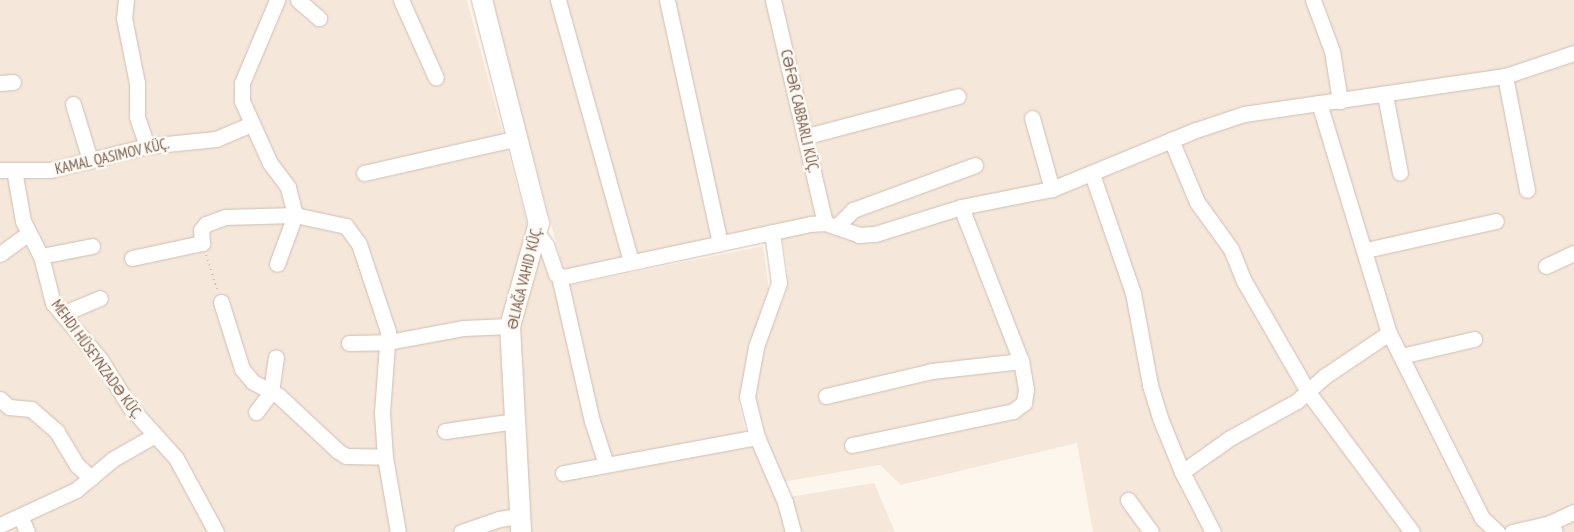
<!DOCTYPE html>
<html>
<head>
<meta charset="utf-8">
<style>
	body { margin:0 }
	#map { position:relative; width:1574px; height:532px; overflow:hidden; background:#fdf6ec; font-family:"PT Sans Narrow",sans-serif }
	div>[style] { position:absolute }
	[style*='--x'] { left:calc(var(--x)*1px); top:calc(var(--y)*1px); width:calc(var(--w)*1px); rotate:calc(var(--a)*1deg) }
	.residential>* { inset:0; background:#f5e8da }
	.path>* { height:2px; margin-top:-1px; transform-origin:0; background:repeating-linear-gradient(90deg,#d9b8a5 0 1px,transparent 0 5px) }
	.roads { filter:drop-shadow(0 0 1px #d1beb0) drop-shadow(0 0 1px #d1beb0) }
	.street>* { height:15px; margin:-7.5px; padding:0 7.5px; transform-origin:7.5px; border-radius:7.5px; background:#fff }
	.secondary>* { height:20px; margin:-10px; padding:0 10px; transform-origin:10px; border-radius:10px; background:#fff }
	span { translate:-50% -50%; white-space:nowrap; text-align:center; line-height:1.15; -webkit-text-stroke:5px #fffaf3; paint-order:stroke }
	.street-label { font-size:15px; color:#7a5c4d }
</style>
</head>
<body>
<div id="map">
	<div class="residential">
		<i style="clip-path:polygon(0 0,467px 0,534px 249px,541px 248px,556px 288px,763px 246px,769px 289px,748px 350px,739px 404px,745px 430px,777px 499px,874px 483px,895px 532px,0 532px)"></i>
		<i style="clip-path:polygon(491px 0,1574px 0,1574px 532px,1093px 532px,1077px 443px,901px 485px,880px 465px,782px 482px,754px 402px,765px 341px,786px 292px,788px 274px,781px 227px,564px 273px)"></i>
	</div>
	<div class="path">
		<i style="--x:206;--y:255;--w:36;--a:72"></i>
	</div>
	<div class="roads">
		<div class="street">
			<i style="--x:126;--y:0;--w:18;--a:96"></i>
			<i style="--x:124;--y:18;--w:66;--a:78.7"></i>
			<i style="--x:137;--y:83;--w:34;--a:90"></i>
			<i style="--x:137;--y:117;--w:31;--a:71"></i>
			<i style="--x:277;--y:0;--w:90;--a:112.9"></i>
			<i style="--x:242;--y:83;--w:18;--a:90"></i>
			<i style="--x:242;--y:101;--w:68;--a:65.7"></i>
			<i style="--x:270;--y:163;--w:30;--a:53"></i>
			<i style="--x:288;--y:187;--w:29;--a:76"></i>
			<i style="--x:295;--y:215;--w:52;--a:12.2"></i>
			<i style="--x:346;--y:226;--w:22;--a:54"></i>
			<i style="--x:359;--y:244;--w:92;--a:71.6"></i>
			<i style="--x:388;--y:331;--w:82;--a:94.2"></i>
			<i style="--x:382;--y:413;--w:44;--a:86.1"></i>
			<i style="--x:385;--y:457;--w:76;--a:80.2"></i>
			<i style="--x:298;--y:0;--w:28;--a:41"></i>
			<i style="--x:401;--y:0;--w:85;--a:65.8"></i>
			<i style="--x:558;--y:0;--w:272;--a:74.4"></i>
			<i style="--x:667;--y:0;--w:249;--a:77.7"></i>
			<i style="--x:773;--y:0;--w:229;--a:76.9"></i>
			<i style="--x:1313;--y:0;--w:54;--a:69.6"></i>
			<i style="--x:1332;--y:51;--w:51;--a:80.9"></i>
			<i style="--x:1505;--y:76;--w:116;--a:79.1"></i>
			<i style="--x:0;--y:83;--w:13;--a:-4"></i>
			<i style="--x:1385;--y:95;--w:79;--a:79.1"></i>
			<i style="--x:1319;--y:103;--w:240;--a:73.1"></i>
			<i style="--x:1389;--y:333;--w:207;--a:63.3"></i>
			<i style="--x:1482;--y:518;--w:21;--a:43"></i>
			<i style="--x:73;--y:104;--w:59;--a:73.1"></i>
			<i style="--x:1032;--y:118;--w:74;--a:74.3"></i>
			<i style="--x:807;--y:136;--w:156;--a:-14.8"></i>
			<i style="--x:1171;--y:140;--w:67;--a:67.2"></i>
			<i style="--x:1197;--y:202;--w:58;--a:54.1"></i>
			<i style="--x:1231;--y:249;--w:35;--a:68"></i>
			<i style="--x:1244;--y:281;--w:128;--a:60"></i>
			<i style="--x:1308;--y:392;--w:174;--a:53.4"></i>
			<i style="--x:0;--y:170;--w:50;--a:0"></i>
			<i style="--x:50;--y:170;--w:100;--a:-13.9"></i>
			<i style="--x:147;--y:146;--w:69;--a:-5.8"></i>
			<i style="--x:216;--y:139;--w:38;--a:-23"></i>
			<i style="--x:14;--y:170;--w:52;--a:80"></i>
			<i style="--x:23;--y:221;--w:39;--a:63"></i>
			<i style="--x:41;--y:256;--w:49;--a:75.7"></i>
			<i style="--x:53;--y:303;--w:73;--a:50"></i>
			<i style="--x:100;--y:359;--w:57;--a:58"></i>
			<i style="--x:130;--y:407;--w:69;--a:48"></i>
			<i style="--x:176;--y:458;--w:84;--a:61.6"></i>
			<i style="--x:364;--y:173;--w:158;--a:-12.8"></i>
			<i style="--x:1092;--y:174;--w:126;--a:71"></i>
			<i style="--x:1133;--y:293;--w:94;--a:79.5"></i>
			<i style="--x:1150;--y:385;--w:34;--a:73"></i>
			<i style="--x:1160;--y:418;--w:58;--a:67.8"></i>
			<i style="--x:1182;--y:472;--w:68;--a:62.7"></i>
			<i style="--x:837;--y:226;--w:23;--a:-45"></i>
			<i style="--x:853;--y:210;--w:130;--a:-20.2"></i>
			<i style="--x:772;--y:232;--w:51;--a:82.2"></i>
			<i style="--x:779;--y:283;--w:68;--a:109.8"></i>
			<i style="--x:756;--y:347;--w:51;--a:100.2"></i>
			<i style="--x:747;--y:397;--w:41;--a:76"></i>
			<i style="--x:757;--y:437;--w:71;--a:66.7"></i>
			<i style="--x:785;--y:502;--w:31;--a:75"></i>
			<i style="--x:538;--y:234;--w:14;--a:54"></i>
			<i style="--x:546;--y:245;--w:31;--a:71"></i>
			<i style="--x:556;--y:274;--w:8;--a:23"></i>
			<i style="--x:563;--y:277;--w:253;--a:-12.1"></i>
			<i style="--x:810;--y:224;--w:15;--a:-4"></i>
			<i style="--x:825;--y:223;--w:36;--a:19"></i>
			<i style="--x:859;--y:235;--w:16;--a:-4"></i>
			<i style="--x:875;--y:234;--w:90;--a:-17.4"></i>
			<i style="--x:961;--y:207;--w:93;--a:-11.2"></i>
			<i style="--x:1052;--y:189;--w:156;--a:-22.3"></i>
			<i style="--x:1196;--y:130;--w:51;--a:-18.4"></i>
			<i style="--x:1244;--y:114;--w:264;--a:-8.3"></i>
			<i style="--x:1505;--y:76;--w:73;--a:-18.4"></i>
			<i style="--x:1366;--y:250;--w:133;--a:-12.6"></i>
			<i style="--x:0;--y:254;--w:34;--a:-36"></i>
			<i style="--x:41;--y:256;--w:52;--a:-11.1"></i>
			<i style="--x:132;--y:258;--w:72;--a:-12.1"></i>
			<i style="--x:202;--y:243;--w:13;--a:-94"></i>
			<i style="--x:201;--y:230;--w:8;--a:-50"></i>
			<i style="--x:206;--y:224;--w:20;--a:-20"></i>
			<i style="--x:225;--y:217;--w:70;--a:-1.6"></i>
			<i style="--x:295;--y:215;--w:52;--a:110.2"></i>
			<i style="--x:1546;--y:266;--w:31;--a:-25"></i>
			<i style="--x:559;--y:276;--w:149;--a:77.2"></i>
			<i style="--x:592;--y:421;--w:45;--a:72"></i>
			<i style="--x:221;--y:302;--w:70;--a:72.6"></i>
			<i style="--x:242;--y:369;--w:17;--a:50"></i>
			<i style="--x:253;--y:382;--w:30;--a:28"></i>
			<i style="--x:279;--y:396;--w:81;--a:43"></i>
			<i style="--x:338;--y:451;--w:9;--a:32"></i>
			<i style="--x:346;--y:456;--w:39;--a:1"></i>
			<i style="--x:62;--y:314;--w:41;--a:-22.8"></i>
			<i style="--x:349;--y:343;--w:39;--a:-1"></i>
			<i style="--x:388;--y:342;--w:76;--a:-10.6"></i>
			<i style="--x:463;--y:328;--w:47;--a:-2.4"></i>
			<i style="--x:1401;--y:356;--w:75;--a:-13.1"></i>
			<i style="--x:826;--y:396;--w:109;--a:-13.3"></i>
			<i style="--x:932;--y:371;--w:90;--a:-6.4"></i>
			<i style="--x:0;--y:399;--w:12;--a:42"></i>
			<i style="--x:9;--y:407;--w:22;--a:5"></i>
			<i style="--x:31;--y:409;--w:35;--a:41"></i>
			<i style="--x:57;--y:432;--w:39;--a:59"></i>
			<i style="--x:77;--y:465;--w:19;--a:43"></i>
			<i style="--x:256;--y:412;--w:25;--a:-53"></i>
			<i style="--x:271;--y:392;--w:35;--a:-82"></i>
			<i style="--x:445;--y:431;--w:71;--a:-8.1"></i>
			<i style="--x:852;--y:445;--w:165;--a:-11.9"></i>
			<i style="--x:1013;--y:411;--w:14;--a:-36"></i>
			<i style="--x:1024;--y:403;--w:14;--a:-82"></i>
			<i style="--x:1026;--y:389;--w:28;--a:-100"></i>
			<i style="--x:1021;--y:361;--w:165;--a:-111.3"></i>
			<i style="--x:1182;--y:472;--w:59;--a:-35.3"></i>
			<i style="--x:1230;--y:438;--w:77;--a:-28.9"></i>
			<i style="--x:1297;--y:401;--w:38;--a:-42"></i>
			<i style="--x:1325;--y:376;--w:77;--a:-33.9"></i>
			<i style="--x:563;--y:473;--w:197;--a:-10.5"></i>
			<i style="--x:1128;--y:500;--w:39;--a:54"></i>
			<i style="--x:20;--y:516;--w:17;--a:66"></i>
			<i style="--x:1550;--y:523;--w:26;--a:-25"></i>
			<i style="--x:0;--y:525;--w:84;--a:-24.7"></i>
			<i style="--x:76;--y:490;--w:48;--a:-40"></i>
			<i style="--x:113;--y:459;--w:48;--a:-29.7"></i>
			<i style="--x:461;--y:532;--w:40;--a:-18.9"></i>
			<i style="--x:499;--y:519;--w:20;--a:-9"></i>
			<i style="--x:1512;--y:532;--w:39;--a:-13"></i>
			<i style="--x:1550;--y:523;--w:10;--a:61"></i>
		</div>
		<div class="secondary">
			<i style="--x:482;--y:0;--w:230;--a:75.7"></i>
			<i style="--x:539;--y:223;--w:107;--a:105.7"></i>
			<i style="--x:510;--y:326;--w:206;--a:86.9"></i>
		</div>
	</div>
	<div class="street-label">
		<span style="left:800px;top:111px;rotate:77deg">CƏFƏR CABBARLI KÜÇ.</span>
		<span style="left:112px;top:156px;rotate:-13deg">KAMAL QASIMOV KÜÇ.</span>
		<span style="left:524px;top:278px;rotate:-76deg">ƏLIAĞA VAHID KÜÇ.</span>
		<span style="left:97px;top:359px;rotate:54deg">MEHDI HÜSEYNZADƏ KÜÇ.</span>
	</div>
</div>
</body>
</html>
